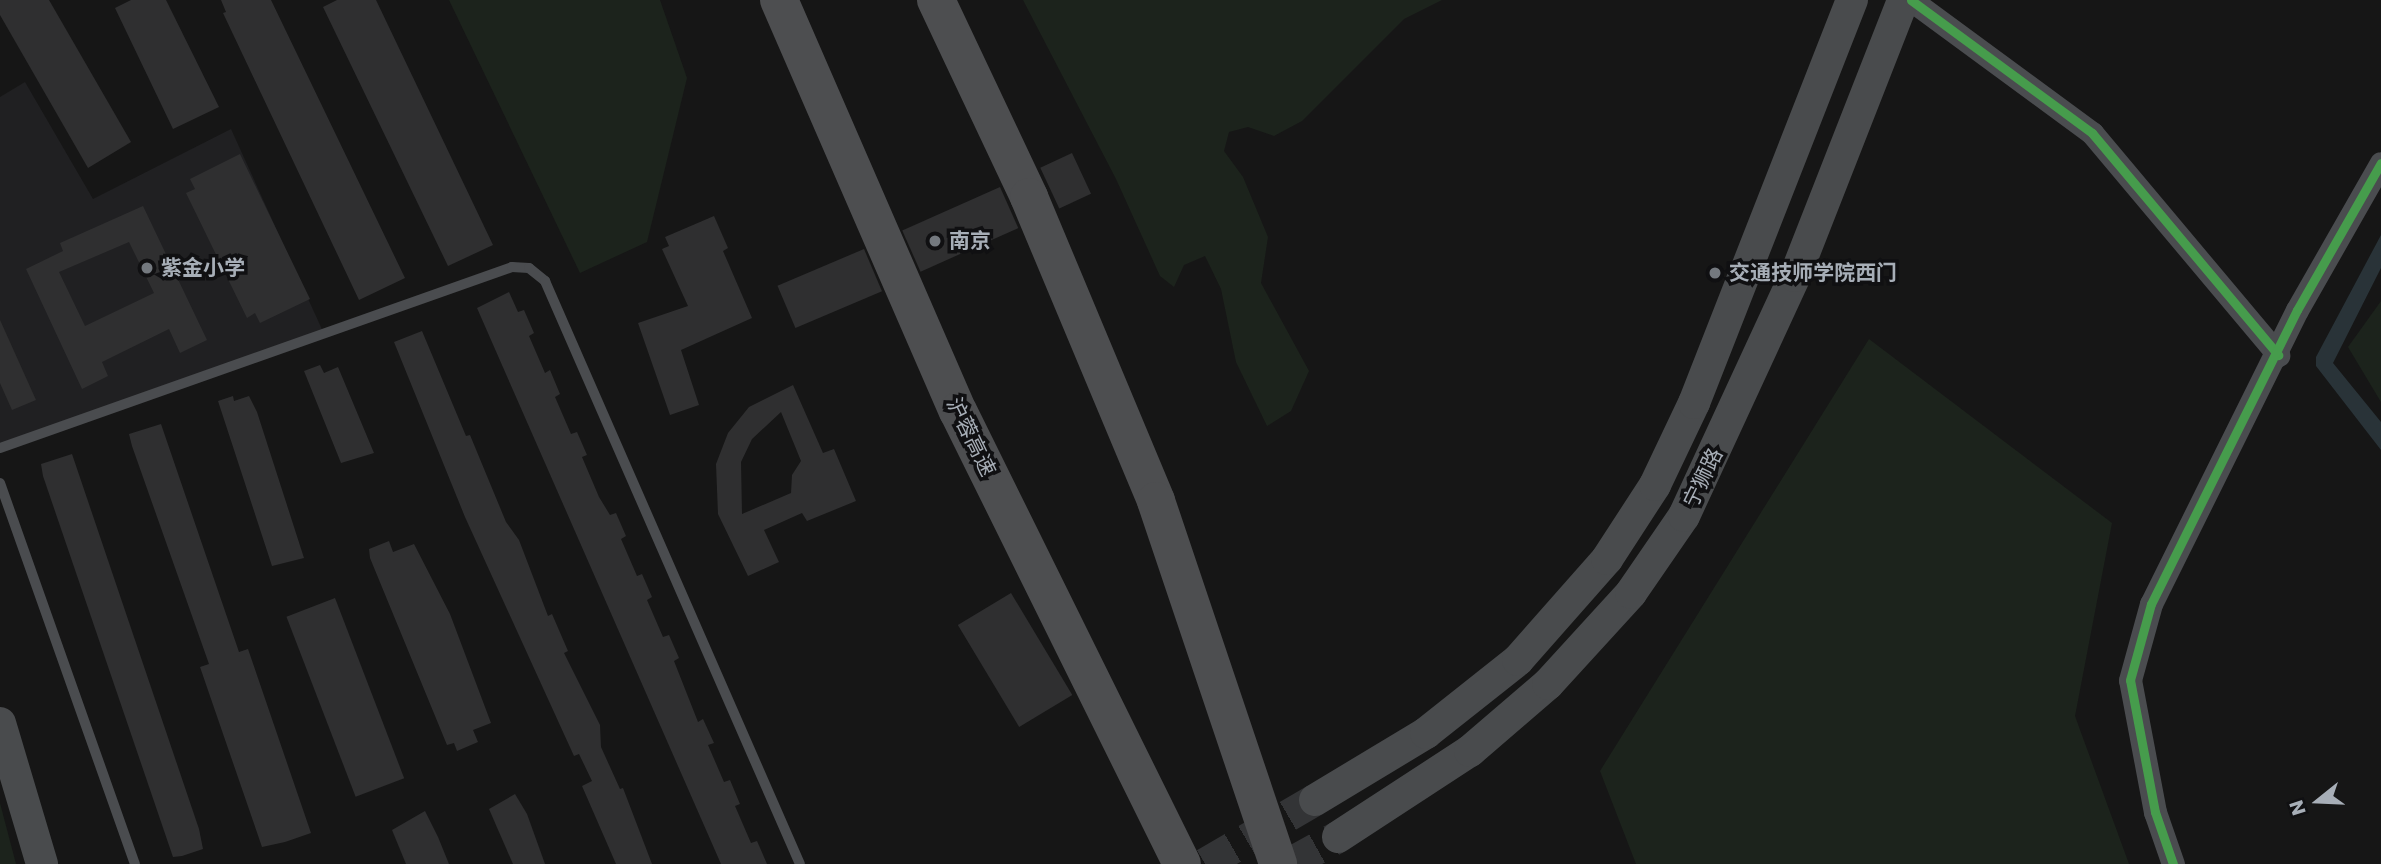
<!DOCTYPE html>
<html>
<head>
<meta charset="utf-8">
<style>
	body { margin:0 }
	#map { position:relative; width:2381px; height:864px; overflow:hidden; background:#161616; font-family:Poppins,"Noto Sans SC",sans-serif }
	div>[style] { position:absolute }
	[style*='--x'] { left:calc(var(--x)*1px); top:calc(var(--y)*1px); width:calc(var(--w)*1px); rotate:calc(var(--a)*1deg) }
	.built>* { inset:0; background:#202022 }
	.green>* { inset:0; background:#1c231c }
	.water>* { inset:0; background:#293338 }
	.building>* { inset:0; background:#2f2f30; transform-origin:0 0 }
	.secondary-tunnel>* { height:32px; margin-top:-16px; transform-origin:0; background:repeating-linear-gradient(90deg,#333436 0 32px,transparent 0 48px) }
	.service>* { height:10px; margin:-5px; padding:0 5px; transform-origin:5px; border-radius:5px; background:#4a4c4f }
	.minor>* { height:23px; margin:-11.5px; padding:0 11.5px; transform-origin:11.5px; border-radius:11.5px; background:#4a4c4f }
	.secondary>* { height:32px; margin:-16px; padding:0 16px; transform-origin:16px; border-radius:16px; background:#494b4d }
	.motorway>* { height:38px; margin:-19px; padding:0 19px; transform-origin:19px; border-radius:19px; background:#4d4e50 }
	.cycleway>* { height:9px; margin:-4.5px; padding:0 4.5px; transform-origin:4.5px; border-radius:4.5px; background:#469c4c }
	.dots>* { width:19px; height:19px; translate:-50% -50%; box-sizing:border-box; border:4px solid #101012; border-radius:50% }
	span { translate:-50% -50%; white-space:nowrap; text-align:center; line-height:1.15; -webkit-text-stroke:7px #101012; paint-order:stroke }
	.poi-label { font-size:21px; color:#a7aeb7; font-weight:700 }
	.left { translate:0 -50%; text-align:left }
	.street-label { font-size:21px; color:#a7aeb7 }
	.north { position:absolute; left:2283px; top:766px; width:70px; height:70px; -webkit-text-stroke:5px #101012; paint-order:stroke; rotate:252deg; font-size:19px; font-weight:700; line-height:28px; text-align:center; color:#a7aeb7 }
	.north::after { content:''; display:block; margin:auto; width:24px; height:32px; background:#a7aeb7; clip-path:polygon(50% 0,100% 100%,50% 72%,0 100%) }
</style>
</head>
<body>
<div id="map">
	<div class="built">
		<i style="clip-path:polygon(25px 82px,93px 199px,231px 129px,325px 336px,0 450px,0 97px)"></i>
	</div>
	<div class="green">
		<i style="clip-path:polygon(449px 0,660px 0,687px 78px,647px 242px,580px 273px)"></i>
		<i style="clip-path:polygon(1023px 0,1442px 0,1404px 19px,1302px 121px,1274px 136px,1248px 127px,1229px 132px,1224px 151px,1243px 177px,1268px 237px,1261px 283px,1309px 371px,1291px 411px,1267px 426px,1236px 362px,1221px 289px,1205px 256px,1184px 265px,1174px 287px,1160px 276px,1116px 179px)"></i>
		<i style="clip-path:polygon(2381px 301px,2381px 402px,2348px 347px)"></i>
		<i style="clip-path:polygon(1869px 339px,2112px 523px,2075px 716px,2129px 864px,1636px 864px,1600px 771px)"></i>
		<i style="clip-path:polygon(0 803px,16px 864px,0 864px)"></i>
	</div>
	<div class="water">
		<i style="clip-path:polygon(2381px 235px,2381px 268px,2333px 363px,2381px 422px,2381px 450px,2316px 366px,2316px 357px)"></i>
	</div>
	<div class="building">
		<i style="clip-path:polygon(0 0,49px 0,131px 142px,88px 168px,0 15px)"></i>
		<i style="clip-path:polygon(131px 0,166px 0,219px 107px,173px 129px,115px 8px)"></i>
		<i style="clip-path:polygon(221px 0,271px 0,405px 278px,359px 300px,223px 13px,226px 12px)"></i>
		<i style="clip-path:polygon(337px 0,376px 0,493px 245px,448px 266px,323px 7px)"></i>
		<i style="left:1072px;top:153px;width:45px;height:35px;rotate:65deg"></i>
		<i style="clip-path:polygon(240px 154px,310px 299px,260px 323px,255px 313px,247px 318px,186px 193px,195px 189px,190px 179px)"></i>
		<i style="left:1000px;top:187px;width:45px;height:107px;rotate:66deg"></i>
		<i style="clip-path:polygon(evenodd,143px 206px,207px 340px,180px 353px,169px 329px,102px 362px,108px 376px,82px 389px,26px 269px,63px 251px,60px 243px,143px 206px,129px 242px,154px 293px,85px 326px,59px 272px,129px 242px)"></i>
		<i style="clip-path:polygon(714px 216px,728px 248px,723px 251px,752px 318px,681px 350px,699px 405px,670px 415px,638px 323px,688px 306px,662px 249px,669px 246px,665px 237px)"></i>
		<i style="left:864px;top:249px;width:46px;height:94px;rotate:67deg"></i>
		<i style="clip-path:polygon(509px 292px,518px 312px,524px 310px,534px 333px,529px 336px,545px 373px,550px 370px,560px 394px,555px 397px,571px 434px,577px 432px,587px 455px,582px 457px,599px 497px,610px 515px,616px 513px,626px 536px,621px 539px,637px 576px,642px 574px,652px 597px,647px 600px,663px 637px,669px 635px,679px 658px,674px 661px,698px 722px,703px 719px,714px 743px,708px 745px,724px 782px,730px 780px,740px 804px,735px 806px,751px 843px,757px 841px,767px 864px,721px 864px,477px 308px)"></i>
		<i style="clip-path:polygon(0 320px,36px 400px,12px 410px,0 383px)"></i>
		<i style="clip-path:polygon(422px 331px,466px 436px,470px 435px,506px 522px,519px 540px,548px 616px,552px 614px,568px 651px,564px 653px,600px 725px,601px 747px,620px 789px,623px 788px,652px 864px,616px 864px,582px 786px,592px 781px,579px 754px,574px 756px,465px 517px,394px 342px)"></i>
		<i style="clip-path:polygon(320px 365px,324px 373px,338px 367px,374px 453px,341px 463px,304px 371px)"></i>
		<i style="clip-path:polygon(evenodd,793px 385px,823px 453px,834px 449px,856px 501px,807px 521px,802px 513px,764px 530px,779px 562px,748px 576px,718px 514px,716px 464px,728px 433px,749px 407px,793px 385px,781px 412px,801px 461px,792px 475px,791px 493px,742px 514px,741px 462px,752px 439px,781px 412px)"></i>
		<i style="clip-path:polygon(233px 396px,234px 401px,249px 396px,257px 412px,304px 558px,272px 566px,218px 401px)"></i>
		<i style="clip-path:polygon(161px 424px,239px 652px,248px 649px,311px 833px,285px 842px,262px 847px,200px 667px,209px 664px,132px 446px,129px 434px)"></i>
		<i style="clip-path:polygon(72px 454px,199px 829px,203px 849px,182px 856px,173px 857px,43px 476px,41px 464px)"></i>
		<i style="clip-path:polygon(389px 541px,393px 552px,414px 544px,450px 614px,491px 723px,473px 730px,478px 742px,457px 751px,454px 743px,447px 745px,370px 558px,369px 549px)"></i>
		<i style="left:1011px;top:593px;width:119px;height:62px;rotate:59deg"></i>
		<i style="left:335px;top:598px;width:193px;height:52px;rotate:69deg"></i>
		<i style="clip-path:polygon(515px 794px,527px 814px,545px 864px,513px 864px,489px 809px)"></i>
		<i style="clip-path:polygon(425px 811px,438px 837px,449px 864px,406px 864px,392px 830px)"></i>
	</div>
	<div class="secondary-tunnel">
		<i style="--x:1205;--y:864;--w:127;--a:-30.2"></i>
		<i style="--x:1289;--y:864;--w:56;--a:-28.9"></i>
	</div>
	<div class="service">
		<i style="--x:0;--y:448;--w:543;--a:-19.47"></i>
		<i style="--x:512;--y:267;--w:17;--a:3"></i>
		<i style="--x:529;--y:268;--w:21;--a:39"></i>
		<i style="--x:545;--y:281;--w:636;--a:66.38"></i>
		<i style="--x:0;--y:483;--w:404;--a:70.5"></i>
	</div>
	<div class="minor">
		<i style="--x:1911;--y:0;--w:225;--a:36.3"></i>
		<i style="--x:2092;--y:133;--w:290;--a:50"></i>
		<i style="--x:2173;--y:864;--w:55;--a:-109.1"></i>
		<i style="--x:2155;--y:812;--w:134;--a:-100.7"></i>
		<i style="--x:2130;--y:680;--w:79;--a:-74.6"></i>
		<i style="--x:2151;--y:604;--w:328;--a:-63.6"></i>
		<i style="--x:2297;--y:310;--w:169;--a:-60.3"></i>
	</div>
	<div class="secondary">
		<i style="--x:0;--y:723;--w:147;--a:73.4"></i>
		<i style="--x:1315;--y:800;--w:130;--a:-31.1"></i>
		<i style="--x:1426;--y:733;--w:117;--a:-38.4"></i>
		<i style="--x:1518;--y:660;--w:135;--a:-48.6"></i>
		<i style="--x:1607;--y:559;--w:88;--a:-57"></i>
		<i style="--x:1655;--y:485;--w:91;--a:-64.6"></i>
		<i style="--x:1694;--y:403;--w:433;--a:-68.6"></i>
		<i style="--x:1338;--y:837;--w:158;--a:-33.1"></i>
		<i style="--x:1470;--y:751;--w:103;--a:-40.7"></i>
		<i style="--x:1548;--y:684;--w:123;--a:-47.6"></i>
		<i style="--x:1631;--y:593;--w:93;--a:-55.5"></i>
		<i style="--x:1684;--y:516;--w:264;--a:-65.2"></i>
		<i style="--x:1795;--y:276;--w:296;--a:-68.6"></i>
	</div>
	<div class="motorway">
		<i style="--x:779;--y:0;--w:448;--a:66.5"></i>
		<i style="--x:958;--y:411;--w:505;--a:63.69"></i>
		<i style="--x:936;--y:0;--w:218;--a:64.7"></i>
		<i style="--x:1029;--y:197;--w:329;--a:67.3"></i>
		<i style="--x:1156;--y:501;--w:383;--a:71.4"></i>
	</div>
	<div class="cycleway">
		<i style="--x:1911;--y:0;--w:225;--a:36.3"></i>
		<i style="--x:2092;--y:133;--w:290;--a:50"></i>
		<i style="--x:2173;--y:864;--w:55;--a:-109.1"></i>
		<i style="--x:2155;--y:812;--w:134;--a:-100.7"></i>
		<i style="--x:2130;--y:680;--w:79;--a:-74.6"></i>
		<i style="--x:2151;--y:604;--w:328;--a:-63.6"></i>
		<i style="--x:2297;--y:310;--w:169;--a:-60.3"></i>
	</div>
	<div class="dots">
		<i style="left:935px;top:241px;background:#74797f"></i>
		<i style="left:147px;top:268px;background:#74797f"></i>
		<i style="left:1715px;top:273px;background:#74797f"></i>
	</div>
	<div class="poi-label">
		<span class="left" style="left:949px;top:241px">南京</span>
		<span class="left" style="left:161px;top:268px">紫金小学</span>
		<span class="left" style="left:1729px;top:273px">交通技师学院西门</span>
	</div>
	<div class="street-label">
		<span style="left:971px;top:437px;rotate:64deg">沪蓉高速</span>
		<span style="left:1703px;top:478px;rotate:-64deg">宁狮路</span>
	</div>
	<div class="north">N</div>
</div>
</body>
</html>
